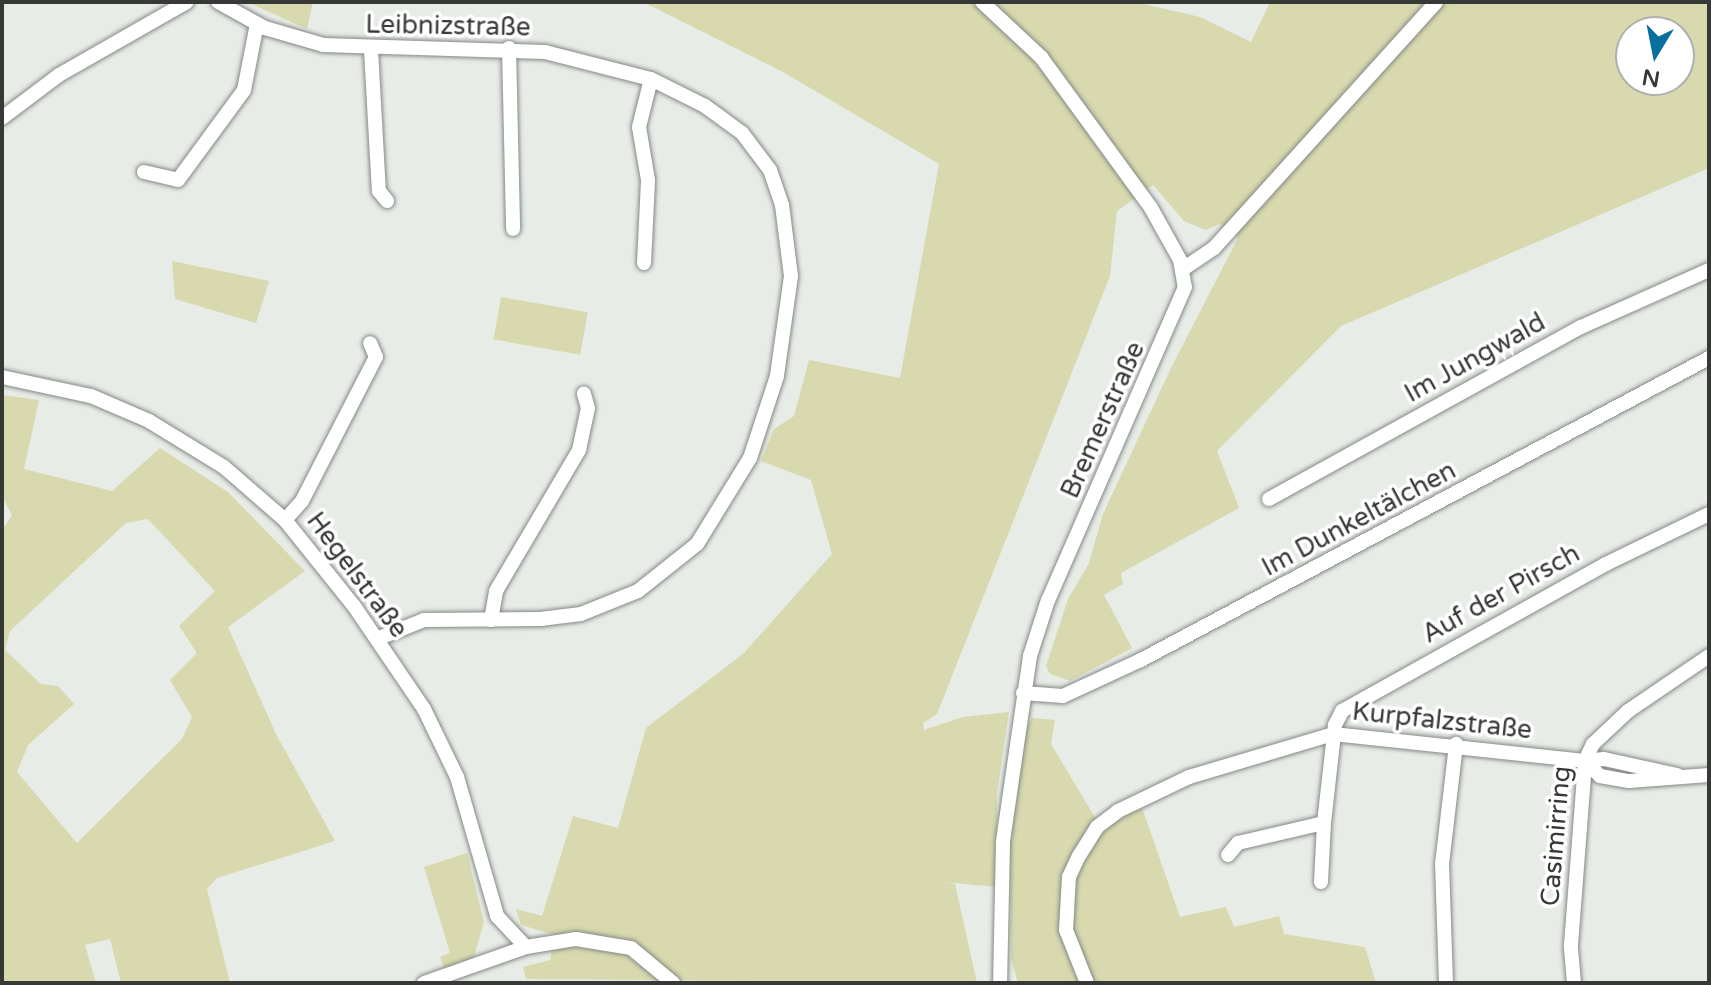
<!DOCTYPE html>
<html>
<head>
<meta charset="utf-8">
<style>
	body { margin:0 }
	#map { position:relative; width:1711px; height:985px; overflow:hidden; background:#e7ece7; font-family:"Varela Round",sans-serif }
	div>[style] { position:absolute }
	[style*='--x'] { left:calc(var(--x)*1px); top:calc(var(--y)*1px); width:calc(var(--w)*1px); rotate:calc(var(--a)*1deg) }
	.green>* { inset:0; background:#d8d9ae; transform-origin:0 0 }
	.roads { filter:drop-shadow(0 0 2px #858985) drop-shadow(0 0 2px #858985) }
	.street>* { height:14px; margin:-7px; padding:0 7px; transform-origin:7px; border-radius:7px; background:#fff }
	span { translate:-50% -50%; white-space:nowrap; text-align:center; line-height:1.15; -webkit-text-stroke:7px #fff; paint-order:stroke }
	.street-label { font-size:26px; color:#373937 }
	.frame { position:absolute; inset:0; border:4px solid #373937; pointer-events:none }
	.north { position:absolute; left:1615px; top:16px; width:80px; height:80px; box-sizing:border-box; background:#fff; border:2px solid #afb0af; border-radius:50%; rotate:190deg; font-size:22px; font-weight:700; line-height:32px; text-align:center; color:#373937 }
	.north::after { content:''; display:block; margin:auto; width:28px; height:36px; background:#06719d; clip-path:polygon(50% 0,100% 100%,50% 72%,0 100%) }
</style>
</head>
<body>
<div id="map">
	<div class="green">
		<i style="clip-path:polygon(247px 2px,313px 2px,307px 29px)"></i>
		<i style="clip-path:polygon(evenodd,643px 2px,1135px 2px,1200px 17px,1251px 42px,1270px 2px,1709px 2px,1709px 168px,1341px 326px,1217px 451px,1239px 508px,1121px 573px,1123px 584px,1104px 595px,1132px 648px,1070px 681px,1050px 674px,1046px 666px,1068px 599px,1089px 563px,1103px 514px,1171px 368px,1238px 238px,1220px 224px,1206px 230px,1184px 221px,1153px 185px,1117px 211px,1110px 276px,937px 714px,923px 723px,924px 730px,963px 717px,1009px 712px,997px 794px,997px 887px,944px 882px,955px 884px,977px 983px,526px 979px,523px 967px,550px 960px,555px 935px,521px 925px,516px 909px,542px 916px,573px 816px,618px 828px,646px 728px,744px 653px,832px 554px,811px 480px,761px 461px,774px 429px,794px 416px,809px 360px,900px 378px,939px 164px,783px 72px,643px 2px,1631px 32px,1679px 32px,1679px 80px,1631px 80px,1631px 32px)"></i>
		<i style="clip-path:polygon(172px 261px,269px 281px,256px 323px,175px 299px)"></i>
		<i style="left:501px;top:297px;width:88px;height:43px;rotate:10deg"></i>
		<i style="clip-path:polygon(evenodd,2px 395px,39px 400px,24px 469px,112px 491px,160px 448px,228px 492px,305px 571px,228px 627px,276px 734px,335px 841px,217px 878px,207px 889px,230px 983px,121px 983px,110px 939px,85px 945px,96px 983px,2px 983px,2px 531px,12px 515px,2px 496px,2px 395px,148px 519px,215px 591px,179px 626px,197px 653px,170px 680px,192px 717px,182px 739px,77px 843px,17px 772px,28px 745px,74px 704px,58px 686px,41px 684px,5px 650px,10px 631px,126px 523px,148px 519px)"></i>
		<i style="clip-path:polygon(1032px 718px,1055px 720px,1051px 744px,1097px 821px,1138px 796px,1180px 917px,1226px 907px,1234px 927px,1279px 916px,1284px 934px,1365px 947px,1376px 983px,1018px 983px,1011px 959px,1010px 845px,1026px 727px)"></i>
		<i style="clip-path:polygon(467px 853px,484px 922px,473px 960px,445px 970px,440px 957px,450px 953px,424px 867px)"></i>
	</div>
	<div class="roads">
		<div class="street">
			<i style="--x:218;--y:2;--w:54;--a:29"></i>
			<i style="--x:265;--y:28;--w:60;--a:16.3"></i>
			<i style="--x:323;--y:45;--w:222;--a:1.8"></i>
			<i style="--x:545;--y:52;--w:109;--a:14.3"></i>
			<i style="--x:651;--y:79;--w:60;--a:26.6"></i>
			<i style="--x:705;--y:106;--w:46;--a:36.1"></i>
			<i style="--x:742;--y:133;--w:46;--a:52.9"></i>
			<i style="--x:770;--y:170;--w:37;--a:71"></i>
			<i style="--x:782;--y:205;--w:72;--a:82.8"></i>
			<i style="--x:791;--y:276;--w:101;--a:98"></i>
			<i style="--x:777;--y:376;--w:86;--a:108.2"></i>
			<i style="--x:750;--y:458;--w:101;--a:121.6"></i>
			<i style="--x:697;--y:544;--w:75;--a:141.5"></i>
			<i style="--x:638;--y:591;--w:61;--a:158"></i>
			<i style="--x:581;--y:614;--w:39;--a:173"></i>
			<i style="--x:542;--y:619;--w:118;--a:179.5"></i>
			<i style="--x:424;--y:620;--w:51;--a:158"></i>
			<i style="--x:982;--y:2;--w:81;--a:43"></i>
			<i style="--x:1041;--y:57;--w:187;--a:53.9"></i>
			<i style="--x:1151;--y:208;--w:60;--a:60.9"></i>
			<i style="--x:1180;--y:260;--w:27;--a:80"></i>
			<i style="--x:1185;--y:287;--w:342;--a:113.6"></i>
			<i style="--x:1048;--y:600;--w:59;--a:107.8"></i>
			<i style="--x:1030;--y:656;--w:188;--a:98.3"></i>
			<i style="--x:1003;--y:842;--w:141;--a:91.2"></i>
			<i style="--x:509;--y:48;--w:181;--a:88.7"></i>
			<i style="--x:371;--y:50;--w:141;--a:86.8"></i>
			<i style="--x:379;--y:191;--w:13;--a:51"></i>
			<i style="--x:2;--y:118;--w:71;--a:-37"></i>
			<i style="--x:59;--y:75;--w:147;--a:-29.7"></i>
			<i style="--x:144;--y:172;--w:35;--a:13"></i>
			<i style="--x:178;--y:180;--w:112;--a:-53.7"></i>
			<i style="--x:244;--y:90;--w:67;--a:-78.9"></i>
			<i style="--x:644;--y:263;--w:83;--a:-87.2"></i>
			<i style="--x:648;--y:180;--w:54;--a:-99.6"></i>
			<i style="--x:639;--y:127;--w:49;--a:-76"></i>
			<i style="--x:1183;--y:269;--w:37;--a:-34"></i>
			<i style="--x:1214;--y:248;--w:331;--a:-47.9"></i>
			<i style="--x:2;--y:377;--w:91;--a:12.1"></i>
			<i style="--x:91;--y:396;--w:63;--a:23.3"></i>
			<i style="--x:149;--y:421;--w:88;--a:31.5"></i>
			<i style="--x:224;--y:467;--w:81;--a:41"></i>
			<i style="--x:285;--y:520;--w:110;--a:51.3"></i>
			<i style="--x:354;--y:606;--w:125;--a:55.8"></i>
			<i style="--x:424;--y:709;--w:76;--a:64.1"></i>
			<i style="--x:457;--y:777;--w:145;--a:73.9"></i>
			<i style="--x:497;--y:916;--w:42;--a:46.9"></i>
			<i style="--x:1269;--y:499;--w:356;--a:-28.9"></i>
			<i style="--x:1581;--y:327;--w:140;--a:-24"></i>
			<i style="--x:285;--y:520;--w:25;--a:-48"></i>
			<i style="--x:302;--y:501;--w:162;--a:-62.8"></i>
			<i style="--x:376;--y:357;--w:15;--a:-113"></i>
			<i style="--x:491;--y:620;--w:29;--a:-80"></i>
			<i style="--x:496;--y:591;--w:164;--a:-59.5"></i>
			<i style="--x:579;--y:450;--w:43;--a:-77.9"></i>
			<i style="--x:588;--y:408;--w:15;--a:-106"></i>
			<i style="--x:1023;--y:693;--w:40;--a:4.3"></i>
			<i style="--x:1063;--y:696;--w:86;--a:-24.8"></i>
			<i style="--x:1141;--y:660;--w:643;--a:-28"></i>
			<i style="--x:1585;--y:761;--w:21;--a:45"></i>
			<i style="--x:1600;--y:776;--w:29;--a:10"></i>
			<i style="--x:1629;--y:781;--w:80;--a:-4.3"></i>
			<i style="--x:1228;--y:855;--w:16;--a:-50"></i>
			<i style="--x:1238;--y:843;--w:88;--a:-13.1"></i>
			<i style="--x:1324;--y:823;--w:99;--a:-83.6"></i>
			<i style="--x:1335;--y:725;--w:16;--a:-63"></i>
			<i style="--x:1342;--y:711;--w:302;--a:-29.1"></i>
			<i style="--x:1606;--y:564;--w:114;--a:-25.9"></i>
			<i style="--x:1321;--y:882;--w:59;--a:-87.1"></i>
			<i style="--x:424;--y:983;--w:108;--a:-19.4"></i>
			<i style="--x:526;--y:947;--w:51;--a:-9.1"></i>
			<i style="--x:576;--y:939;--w:56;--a:9.3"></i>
			<i style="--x:631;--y:948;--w:55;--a:39.8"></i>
			<i style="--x:1087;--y:983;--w:57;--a:-111.6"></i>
			<i style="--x:1066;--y:930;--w:53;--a:-86.8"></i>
			<i style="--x:1069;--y:877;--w:23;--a:-65"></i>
			<i style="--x:1079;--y:856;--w:34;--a:-58"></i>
			<i style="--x:1097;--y:827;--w:26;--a:-37"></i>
			<i style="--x:1118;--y:811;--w:79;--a:-25.6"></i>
			<i style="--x:1189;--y:777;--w:150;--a:-16.6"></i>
			<i style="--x:1333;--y:734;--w:253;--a:6.1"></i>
			<i style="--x:1585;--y:761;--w:19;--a:-6"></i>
			<i style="--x:1604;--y:759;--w:75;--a:12.4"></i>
			<i style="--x:1446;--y:983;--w:119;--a:-91.9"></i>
			<i style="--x:1442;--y:864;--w:121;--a:-83.3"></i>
			<i style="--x:1574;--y:983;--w:38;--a:-95"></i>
			<i style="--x:1571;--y:945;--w:185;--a:-85.6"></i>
			<i style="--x:1585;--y:761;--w:19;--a:-65"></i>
			<i style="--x:1593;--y:744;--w:48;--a:-43.3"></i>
			<i style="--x:1628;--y:711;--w:98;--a:-34.2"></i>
		</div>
	</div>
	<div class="street-label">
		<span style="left:448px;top:26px;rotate:1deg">Leibnizstraße</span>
		<span style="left:1475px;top:358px;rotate:-29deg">Im Jungwald</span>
		<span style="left:1103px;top:420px;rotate:-66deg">Bremerstraße</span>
		<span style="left:1359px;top:519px;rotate:-28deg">Im Dunkeltälchen</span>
		<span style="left:357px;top:575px;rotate:53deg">Hegelstraße</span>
		<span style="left:1501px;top:594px;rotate:-29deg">Auf der Pirsch</span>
		<span style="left:1442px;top:721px;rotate:6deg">Kurpfalzstraße</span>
		<span style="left:1556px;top:836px;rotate:-85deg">Casimirring</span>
	</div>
	<div class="frame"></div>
	<div class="north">N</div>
</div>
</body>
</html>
